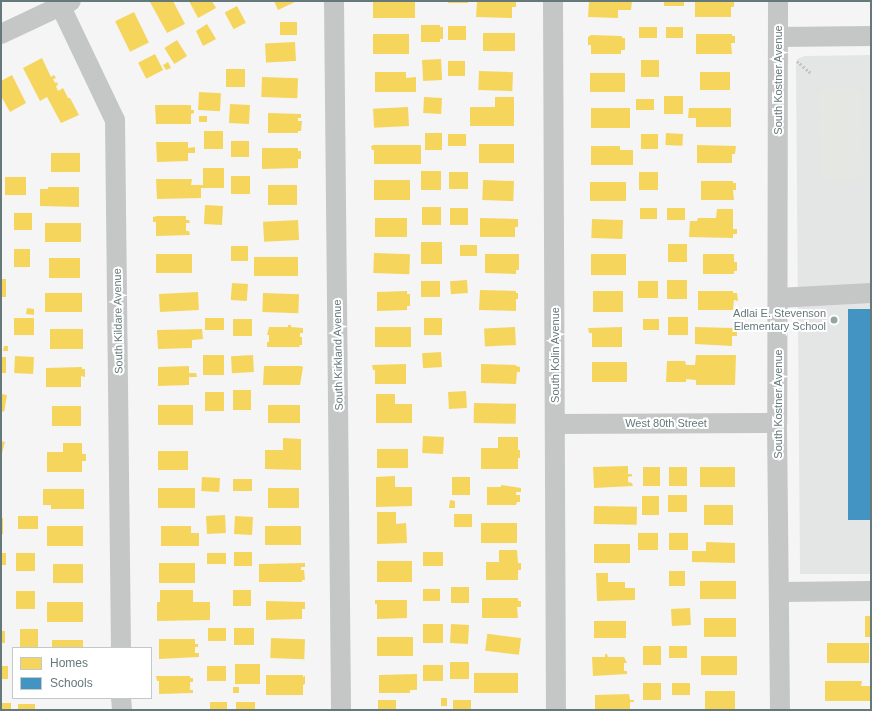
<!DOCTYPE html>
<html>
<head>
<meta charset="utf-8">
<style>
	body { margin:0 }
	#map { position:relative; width:872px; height:711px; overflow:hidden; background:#f5f5f5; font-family:Arial,sans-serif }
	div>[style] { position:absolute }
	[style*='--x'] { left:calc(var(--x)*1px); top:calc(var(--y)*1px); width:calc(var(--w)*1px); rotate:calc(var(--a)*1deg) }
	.built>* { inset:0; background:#e4e6e5 }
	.green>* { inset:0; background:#e5e7e3 }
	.homes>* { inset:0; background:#f6d55c; transform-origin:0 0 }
	.schools>* { inset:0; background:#4393c3; transform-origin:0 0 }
	.path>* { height:2.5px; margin-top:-1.25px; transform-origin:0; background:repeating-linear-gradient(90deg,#c3c5c5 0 2px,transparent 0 4px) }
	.minor>* { height:20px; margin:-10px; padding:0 10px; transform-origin:10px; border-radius:10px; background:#c5c6c6 }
	.dots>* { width:11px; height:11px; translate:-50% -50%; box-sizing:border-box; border:2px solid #fff; border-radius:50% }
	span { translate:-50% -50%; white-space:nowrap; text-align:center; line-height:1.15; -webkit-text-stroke:4px #fff; paint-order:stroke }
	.street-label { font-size:11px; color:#65797b }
	.poi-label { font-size:11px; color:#65797b }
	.right { translate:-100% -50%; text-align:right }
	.frame { position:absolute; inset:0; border:2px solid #65797b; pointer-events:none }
	.legend { position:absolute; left:12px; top:647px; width:140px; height:52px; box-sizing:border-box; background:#fff; border:1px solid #c1c9ca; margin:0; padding:5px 7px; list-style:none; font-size:12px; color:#65797b }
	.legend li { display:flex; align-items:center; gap:8px; height:20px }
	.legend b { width:20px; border:1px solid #c1c9ca }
</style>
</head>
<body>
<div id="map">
	<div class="built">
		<i style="clip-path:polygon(871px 55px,871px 574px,800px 574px,796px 66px,797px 59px,804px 56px)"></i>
	</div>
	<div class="green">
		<i style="clip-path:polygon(824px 89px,857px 89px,862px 93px,863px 174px,859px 179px,826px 179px,820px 174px,819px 93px)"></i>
	</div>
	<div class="homes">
		<i style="clip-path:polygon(152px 1px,173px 1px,185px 24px,167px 33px,150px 2px)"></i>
		<i style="clip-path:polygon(189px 1px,212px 1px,216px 8px,198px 18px)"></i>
		<i style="clip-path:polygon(274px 1px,297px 1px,278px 10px)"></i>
		<i style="left:373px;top:1px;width:42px;height:17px"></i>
		<i style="left:448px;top:1px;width:20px;height:2px"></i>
		<i style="clip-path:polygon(477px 1px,516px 1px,516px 7px,512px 7px,512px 18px,476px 17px)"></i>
		<i style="clip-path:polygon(589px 1px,632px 1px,631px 10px,618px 10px,618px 18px,588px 17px)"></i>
		<i style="left:664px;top:1px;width:20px;height:5px"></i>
		<i style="clip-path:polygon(695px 1px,734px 1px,734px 7px,731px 7px,731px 17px,695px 17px)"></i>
		<i style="left:237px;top:6px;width:19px;height:14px;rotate:62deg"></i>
		<i style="left:134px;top:12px;width:34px;height:21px;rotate:64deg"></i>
		<i style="left:280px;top:22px;width:17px;height:13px"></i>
		<i style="clip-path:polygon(207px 24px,216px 39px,203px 46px,196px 31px)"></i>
		<i style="clip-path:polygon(421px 25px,440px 25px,440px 27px,443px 27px,443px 39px,440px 39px,440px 42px,421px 42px)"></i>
		<i style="left:448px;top:26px;width:18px;height:14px"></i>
		<i style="left:639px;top:27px;width:18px;height:11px"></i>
		<i style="left:666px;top:27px;width:17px;height:11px"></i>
		<i style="left:483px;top:33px;width:32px;height:18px"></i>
		<i style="left:373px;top:34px;width:36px;height:20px"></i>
		<i style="clip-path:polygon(696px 34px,732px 34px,732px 36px,735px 36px,735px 43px,731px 43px,732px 54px,696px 54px)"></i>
		<i style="clip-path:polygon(591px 35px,622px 36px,622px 38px,625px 38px,625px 50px,621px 50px,621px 54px,591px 54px,591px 45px,588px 45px,588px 37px)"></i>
		<i style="left:177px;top:40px;width:19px;height:15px;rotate:58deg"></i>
		<i style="left:295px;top:42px;width:19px;height:30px;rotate:87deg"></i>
		<i style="left:155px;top:54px;width:18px;height:19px;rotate:63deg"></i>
		<i style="clip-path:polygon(42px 58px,51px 77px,54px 75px,56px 78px,53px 79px,55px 83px,57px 82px,58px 85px,56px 86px,58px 91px,63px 88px,68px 98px,70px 98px,79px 115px,61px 123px,47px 97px,40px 101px,23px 68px)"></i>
		<i style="left:441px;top:59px;width:21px;height:19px;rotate:87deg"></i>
		<i style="left:641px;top:60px;width:18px;height:17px"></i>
		<i style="left:448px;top:61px;width:17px;height:15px"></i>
		<i style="clip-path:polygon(168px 62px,171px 68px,166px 70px,163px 65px)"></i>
		<i style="left:226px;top:69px;width:19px;height:18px"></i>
		<i style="left:479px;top:71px;width:34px;height:19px;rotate:2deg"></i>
		<i style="clip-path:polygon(375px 72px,406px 72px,406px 78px,416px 77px,416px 92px,375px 92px)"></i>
		<i style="left:700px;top:72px;width:30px;height:18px"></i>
		<i style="left:590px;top:73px;width:35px;height:19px"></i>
		<i style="clip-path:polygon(12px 75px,26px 103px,10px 112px,1px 96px,1px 81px)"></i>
		<i style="left:262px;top:77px;width:36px;height:20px;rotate:2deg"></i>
		<i style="left:199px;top:92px;width:22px;height:18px;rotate:3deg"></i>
		<i style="left:683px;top:96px;width:18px;height:19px;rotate:90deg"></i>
		<i style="left:424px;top:97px;width:18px;height:16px;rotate:3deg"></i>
		<i style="clip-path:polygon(495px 97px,514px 97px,514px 126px,470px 126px,470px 107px,495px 107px)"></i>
		<i style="left:636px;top:99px;width:18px;height:11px"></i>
		<i style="left:230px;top:104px;width:20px;height:19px;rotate:3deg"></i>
		<i style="clip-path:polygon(155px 105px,191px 105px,191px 110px,194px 110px,194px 113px,191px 114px,191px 124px,156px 124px)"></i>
		<i style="left:408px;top:107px;width:19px;height:35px;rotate:87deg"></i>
		<i style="left:591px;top:108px;width:39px;height:20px"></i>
		<i style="clip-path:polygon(689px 108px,731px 108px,731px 127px,696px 127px,696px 118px,688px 118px)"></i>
		<i style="clip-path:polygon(268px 113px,301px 114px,301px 118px,298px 118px,298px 121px,302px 121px,301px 131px,298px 131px,298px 133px,268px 133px)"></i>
		<i style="left:199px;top:116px;width:8px;height:6px"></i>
		<i style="left:204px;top:131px;width:19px;height:18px"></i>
		<i style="left:442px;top:133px;width:17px;height:17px;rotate:90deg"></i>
		<i style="left:666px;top:133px;width:17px;height:12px;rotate:3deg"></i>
		<i style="left:448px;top:134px;width:18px;height:12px"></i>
		<i style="left:641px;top:134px;width:17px;height:15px"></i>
		<i style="left:231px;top:141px;width:18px;height:16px"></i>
		<i style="clip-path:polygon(156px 142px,188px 142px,188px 148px,195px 147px,195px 153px,188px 153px,188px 161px,157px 162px)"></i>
		<i style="left:479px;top:144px;width:35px;height:19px"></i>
		<i style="clip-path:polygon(374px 145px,421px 145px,421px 164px,374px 164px,374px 150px,372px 150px,371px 146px)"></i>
		<i style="clip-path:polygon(697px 145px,736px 146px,735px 154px,732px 154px,732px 163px,697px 163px)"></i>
		<i style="clip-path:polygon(591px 146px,620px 146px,620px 150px,633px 150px,633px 165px,591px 165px)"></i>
		<i style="clip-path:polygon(262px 148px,298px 148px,298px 151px,301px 151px,301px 159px,298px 159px,298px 168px,262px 169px)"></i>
		<i style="left:51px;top:153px;width:29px;height:19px"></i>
		<i style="clip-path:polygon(203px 168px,224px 168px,224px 188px,201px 188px,201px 198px,157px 199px,156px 179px,192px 179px,191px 185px,203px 185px)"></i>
		<i style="left:421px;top:171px;width:20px;height:19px"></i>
		<i style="left:449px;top:172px;width:19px;height:17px"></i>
		<i style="left:639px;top:172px;width:19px;height:18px"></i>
		<i style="left:231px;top:176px;width:19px;height:18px"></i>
		<i style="left:26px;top:177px;width:18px;height:21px;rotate:90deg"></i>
		<i style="left:410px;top:180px;width:20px;height:36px;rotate:90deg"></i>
		<i style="left:483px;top:180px;width:31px;height:20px;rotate:2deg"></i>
		<i style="clip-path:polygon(701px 181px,733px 181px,733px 183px,736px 183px,736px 190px,733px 190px,734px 200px,701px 200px)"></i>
		<i style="left:590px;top:182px;width:36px;height:19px"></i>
		<i style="left:268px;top:185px;width:29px;height:20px"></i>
		<i style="clip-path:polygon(48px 187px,79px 187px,79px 207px,40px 206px,40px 189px,48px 189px)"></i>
		<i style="left:205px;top:205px;width:18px;height:19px;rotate:3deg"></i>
		<i style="left:422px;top:207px;width:19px;height:18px"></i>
		<i style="left:450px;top:208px;width:18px;height:17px"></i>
		<i style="left:640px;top:208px;width:17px;height:11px"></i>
		<i style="left:667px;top:208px;width:18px;height:12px"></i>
		<i style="clip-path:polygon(717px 209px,733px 209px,733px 229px,737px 229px,737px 234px,733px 234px,733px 238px,689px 237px,690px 221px,697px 221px,698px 218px,716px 218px)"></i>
		<i style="left:14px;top:213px;width:18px;height:17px"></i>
		<i style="clip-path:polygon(157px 216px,186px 216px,186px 220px,189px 220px,190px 223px,186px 223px,186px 231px,189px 231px,190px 235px,156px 236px,156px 222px,153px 222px,153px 217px)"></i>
		<i style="left:375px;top:218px;width:32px;height:19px"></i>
		<i style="clip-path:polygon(480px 218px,518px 219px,518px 227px,515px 227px,515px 237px,480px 237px)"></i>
		<i style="left:592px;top:219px;width:31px;height:19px;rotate:2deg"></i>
		<i style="left:298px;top:220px;width:20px;height:35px;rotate:87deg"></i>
		<i style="left:45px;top:223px;width:36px;height:19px"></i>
		<i style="left:421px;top:242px;width:21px;height:22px"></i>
		<i style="left:668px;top:244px;width:19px;height:18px"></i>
		<i style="left:460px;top:245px;width:17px;height:11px"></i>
		<i style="left:231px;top:246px;width:17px;height:15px"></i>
		<i style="left:30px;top:249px;width:18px;height:16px;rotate:90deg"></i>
		<i style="left:374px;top:253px;width:36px;height:20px;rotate:2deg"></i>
		<i style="left:192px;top:254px;width:19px;height:36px;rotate:90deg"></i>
		<i style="clip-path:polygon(485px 254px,519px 254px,519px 270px,516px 270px,516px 274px,485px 273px)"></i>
		<i style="left:591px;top:254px;width:35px;height:21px"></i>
		<i style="clip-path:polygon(703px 254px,734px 254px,734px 262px,737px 262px,737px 271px,734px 271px,734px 274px,703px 274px)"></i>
		<i style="left:298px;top:257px;width:19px;height:44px;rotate:90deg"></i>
		<i style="left:49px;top:258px;width:31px;height:20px"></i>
		<i style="left:1px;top:279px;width:5px;height:18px"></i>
		<i style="left:467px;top:280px;width:13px;height:17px;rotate:86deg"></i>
		<i style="left:667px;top:280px;width:20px;height:19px"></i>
		<i style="left:421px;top:281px;width:19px;height:16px"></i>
		<i style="left:658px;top:281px;width:17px;height:20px;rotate:90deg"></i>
		<i style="left:232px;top:283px;width:16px;height:17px;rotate:4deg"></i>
		<i style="clip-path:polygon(480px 290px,516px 291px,516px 293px,518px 293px,518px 299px,516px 299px,516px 311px,479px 310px)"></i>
		<i style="clip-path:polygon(407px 291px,407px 294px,410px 294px,410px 306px,407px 306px,407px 310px,377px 311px,377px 292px)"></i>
		<i style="left:593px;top:291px;width:30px;height:21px"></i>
		<i style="clip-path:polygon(698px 291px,733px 291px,733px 293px,737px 293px,738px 301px,734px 300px,733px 310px,698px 310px)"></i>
		<i style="left:198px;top:292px;width:18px;height:39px;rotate:87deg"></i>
		<i style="left:45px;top:293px;width:37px;height:19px"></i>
		<i style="left:263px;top:293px;width:36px;height:19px;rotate:2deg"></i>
		<i style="clip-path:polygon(27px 308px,34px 309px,34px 315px,26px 314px)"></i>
		<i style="left:688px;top:317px;width:18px;height:20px;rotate:90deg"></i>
		<i style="left:14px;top:318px;width:20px;height:17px"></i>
		<i style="left:205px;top:318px;width:19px;height:12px"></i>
		<i style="left:424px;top:318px;width:18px;height:17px"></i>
		<i style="left:233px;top:319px;width:19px;height:17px"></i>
		<i style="left:643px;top:319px;width:16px;height:11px"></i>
		<i style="clip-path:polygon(288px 325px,291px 325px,291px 327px,303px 328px,303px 333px,300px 333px,300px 337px,302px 337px,302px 345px,299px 345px,300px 347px,267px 347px,267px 342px,269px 342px,269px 335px,267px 335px,269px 327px,288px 327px)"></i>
		<i style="left:375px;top:327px;width:36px;height:20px"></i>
		<i style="left:515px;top:327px;width:18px;height:31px;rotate:87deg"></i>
		<i style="clip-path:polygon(622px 327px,622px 347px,592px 347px,592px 333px,589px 333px,588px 328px)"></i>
		<i style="clip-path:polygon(695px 327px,733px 328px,737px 329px,737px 336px,732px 336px,732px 346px,695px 344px)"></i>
		<i style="left:83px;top:329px;width:20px;height:33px;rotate:90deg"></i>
		<i style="clip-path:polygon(202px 329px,203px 339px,192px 340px,192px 348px,158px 349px,157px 330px)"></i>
		<i style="clip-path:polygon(4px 346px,8px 346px,8px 351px,3px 351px)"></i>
		<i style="left:441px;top:352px;width:15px;height:19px;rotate:86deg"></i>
		<i style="left:203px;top:355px;width:21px;height:20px"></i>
		<i style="left:253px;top:355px;width:17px;height:22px;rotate:87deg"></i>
		<i style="clip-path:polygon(696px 355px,736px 355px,735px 385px,696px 385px,696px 380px,686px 379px,686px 382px,666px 382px,667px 361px,685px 361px,686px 365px,695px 365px)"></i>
		<i style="left:15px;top:356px;width:19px;height:17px;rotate:3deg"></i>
		<i style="left:1px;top:357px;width:5px;height:16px"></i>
		<i style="left:592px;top:362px;width:35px;height:20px"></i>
		<i style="clip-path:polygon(406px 364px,406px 384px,375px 384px,375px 370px,373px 370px,372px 365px)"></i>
		<i style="clip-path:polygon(481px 364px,516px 365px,516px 366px,520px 367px,520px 372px,517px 372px,516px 384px,481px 383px)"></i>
		<i style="clip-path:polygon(189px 366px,189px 373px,196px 373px,197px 377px,189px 377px,189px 385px,158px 386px,158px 367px)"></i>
		<i style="clip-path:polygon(264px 366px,301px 366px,303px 367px,300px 385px,263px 385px)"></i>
		<i style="clip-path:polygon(82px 367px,82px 369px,85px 369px,85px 377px,81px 376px,81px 387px,46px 387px,46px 368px)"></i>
		<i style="left:233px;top:390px;width:18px;height:20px"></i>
		<i style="left:466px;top:391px;width:17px;height:18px;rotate:87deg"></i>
		<i style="left:224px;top:392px;width:19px;height:19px;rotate:90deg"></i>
		<i style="left:1px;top:394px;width:6px;height:17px;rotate:9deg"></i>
		<i style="clip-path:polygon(376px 394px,395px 394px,395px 404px,412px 404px,412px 423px,376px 423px)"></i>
		<i style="left:474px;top:403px;width:42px;height:20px;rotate:1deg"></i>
		<i style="left:158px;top:405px;width:35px;height:20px"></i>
		<i style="left:268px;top:405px;width:32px;height:18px"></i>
		<i style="left:52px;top:406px;width:29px;height:20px"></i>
		<i style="left:423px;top:436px;width:21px;height:17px;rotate:3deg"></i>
		<i style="clip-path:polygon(498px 437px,518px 437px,518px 450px,520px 450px,520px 458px,518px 458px,518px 469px,481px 469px,481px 448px,498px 448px)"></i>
		<i style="clip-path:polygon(283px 438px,301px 439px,301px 470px,265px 469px,265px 450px,283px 450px)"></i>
		<i style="left:1px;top:441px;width:4px;height:14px;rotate:14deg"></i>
		<i style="clip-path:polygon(63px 443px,82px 443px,82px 454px,86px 454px,86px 461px,82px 461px,82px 472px,47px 472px,47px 452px,63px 452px)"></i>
		<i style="left:377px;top:449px;width:31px;height:19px"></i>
		<i style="left:158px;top:451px;width:30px;height:19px"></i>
		<i style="clip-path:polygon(628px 466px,628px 474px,632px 474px,632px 476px,628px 477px,628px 482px,632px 483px,633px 486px,594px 488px,593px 467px)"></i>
		<i style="left:643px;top:467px;width:17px;height:19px"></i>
		<i style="left:669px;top:467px;width:18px;height:19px"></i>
		<i style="left:700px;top:467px;width:35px;height:20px"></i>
		<i style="clip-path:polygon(395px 476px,395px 487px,412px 487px,412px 506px,376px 507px,376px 477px)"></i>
		<i style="left:202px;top:477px;width:18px;height:14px;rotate:3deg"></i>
		<i style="left:452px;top:477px;width:18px;height:18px"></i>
		<i style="left:233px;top:479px;width:19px;height:12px"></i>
		<i style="clip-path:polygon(501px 485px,521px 488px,521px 492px,516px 492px,516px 495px,520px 495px,520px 502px,517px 502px,516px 505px,487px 505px,487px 487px,501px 487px)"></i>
		<i style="left:195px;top:488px;width:20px;height:37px;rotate:90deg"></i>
		<i style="left:299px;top:488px;width:20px;height:31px;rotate:90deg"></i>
		<i style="clip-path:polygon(43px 489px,84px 489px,84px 509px,51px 509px,51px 505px,43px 505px)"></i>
		<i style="left:668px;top:495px;width:19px;height:17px"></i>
		<i style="left:642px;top:496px;width:17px;height:19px"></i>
		<i style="clip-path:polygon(450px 500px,455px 501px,455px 508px,449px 508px)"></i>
		<i style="left:704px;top:505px;width:29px;height:20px"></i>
		<i style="left:594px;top:506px;width:43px;height:18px;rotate:1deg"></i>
		<i style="clip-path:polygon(377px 512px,396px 512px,396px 524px,406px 523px,407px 543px,377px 544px)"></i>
		<i style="left:454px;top:514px;width:18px;height:13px"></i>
		<i style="left:225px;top:515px;width:18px;height:19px;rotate:87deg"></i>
		<i style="left:18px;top:516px;width:20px;height:13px"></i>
		<i style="left:235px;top:516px;width:18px;height:18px;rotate:3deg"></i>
		<i style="left:1px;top:518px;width:2px;height:16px"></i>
		<i style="left:481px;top:523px;width:36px;height:20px"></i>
		<i style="left:83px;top:526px;width:20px;height:36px;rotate:90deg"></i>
		<i style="clip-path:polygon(161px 526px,191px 526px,191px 533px,199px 533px,199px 546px,161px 546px)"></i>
		<i style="left:265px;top:526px;width:36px;height:19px"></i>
		<i style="left:638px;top:533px;width:20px;height:17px"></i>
		<i style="left:669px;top:533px;width:19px;height:17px"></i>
		<i style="clip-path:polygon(706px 542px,735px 543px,735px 563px,692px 562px,692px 551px,706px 551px)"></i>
		<i style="left:594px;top:544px;width:36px;height:19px"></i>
		<i style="clip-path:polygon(499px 550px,517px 550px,518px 563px,521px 563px,521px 570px,518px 570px,518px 580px,486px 580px,486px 562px,499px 562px)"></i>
		<i style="left:234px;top:552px;width:18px;height:14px"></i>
		<i style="left:423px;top:552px;width:20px;height:14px"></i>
		<i style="left:1px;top:553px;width:5px;height:12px"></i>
		<i style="left:16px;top:553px;width:19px;height:18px"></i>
		<i style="left:207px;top:553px;width:19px;height:11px"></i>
		<i style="left:377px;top:561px;width:35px;height:21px"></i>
		<i style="left:195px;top:563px;width:20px;height:36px;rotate:90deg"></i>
		<i style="clip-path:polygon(305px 563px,305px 567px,301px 567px,301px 570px,304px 570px,305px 580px,302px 580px,302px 582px,259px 582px,259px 564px)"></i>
		<i style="left:53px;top:564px;width:30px;height:19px"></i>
		<i style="left:669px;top:571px;width:16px;height:15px"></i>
		<i style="clip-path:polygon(596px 573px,608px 573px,608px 582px,625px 582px,625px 588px,635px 588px,635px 600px,597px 601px)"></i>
		<i style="left:700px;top:581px;width:36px;height:18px"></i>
		<i style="left:451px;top:587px;width:18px;height:16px"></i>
		<i style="left:423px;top:589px;width:17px;height:12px"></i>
		<i style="clip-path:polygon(160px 590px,193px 590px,193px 602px,210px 602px,210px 620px,157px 621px,157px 602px,160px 602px)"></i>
		<i style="left:233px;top:590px;width:18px;height:16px"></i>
		<i style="left:35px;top:591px;width:18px;height:19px;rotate:90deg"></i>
		<i style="clip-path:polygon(482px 598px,518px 598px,518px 601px,521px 601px,521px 607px,517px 607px,518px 618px,482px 618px)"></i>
		<i style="clip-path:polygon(375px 600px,407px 600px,407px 618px,377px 619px,377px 604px,375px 604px)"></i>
		<i style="clip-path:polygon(266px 601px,305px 602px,305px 609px,302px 609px,302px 619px,266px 620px)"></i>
		<i style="left:47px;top:602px;width:36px;height:20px"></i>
		<i style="left:690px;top:608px;width:17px;height:19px;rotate:87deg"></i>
		<i style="left:865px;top:616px;width:6px;height:21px"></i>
		<i style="left:704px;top:618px;width:32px;height:19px"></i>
		<i style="left:594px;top:621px;width:32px;height:17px"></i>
		<i style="left:423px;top:624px;width:20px;height:19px"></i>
		<i style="left:451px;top:624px;width:18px;height:19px;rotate:3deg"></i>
		<i style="left:208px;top:628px;width:18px;height:13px"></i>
		<i style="left:234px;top:628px;width:20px;height:17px"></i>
		<i style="left:20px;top:629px;width:18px;height:19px"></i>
		<i style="left:1px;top:631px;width:4px;height:12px"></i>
		<i style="left:377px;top:637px;width:36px;height:19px"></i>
		<i style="left:271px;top:638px;width:34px;height:20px;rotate:2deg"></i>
		<i style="left:521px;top:638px;width:17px;height:34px;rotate:97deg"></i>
		<i style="clip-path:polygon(159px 639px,195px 639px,195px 644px,198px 644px,198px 647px,195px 647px,195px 653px,199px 653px,199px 657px,159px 659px)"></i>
		<i style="left:52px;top:640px;width:31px;height:8px"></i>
		<i style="left:869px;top:643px;width:20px;height:42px;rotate:90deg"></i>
		<i style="left:643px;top:646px;width:18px;height:19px"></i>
		<i style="left:669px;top:646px;width:18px;height:12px"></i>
		<i style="clip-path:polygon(605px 654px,607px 654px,608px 657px,624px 657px,627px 663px,624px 663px,624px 671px,627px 671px,627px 674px,593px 676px,592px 657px,605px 657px)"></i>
		<i style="left:701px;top:656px;width:36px;height:19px"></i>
		<i style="left:450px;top:662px;width:19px;height:17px"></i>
		<i style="left:235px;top:664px;width:25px;height:20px"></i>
		<i style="left:423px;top:665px;width:20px;height:16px"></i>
		<i style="left:1px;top:666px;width:7px;height:13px"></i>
		<i style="left:207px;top:666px;width:19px;height:15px"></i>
		<i style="left:474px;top:673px;width:44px;height:20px"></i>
		<i style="clip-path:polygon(417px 674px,417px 690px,410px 690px,410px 693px,379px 693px,379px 675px)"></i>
		<i style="clip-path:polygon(266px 675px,303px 675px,303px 677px,305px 676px,305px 684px,303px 685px,303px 695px,266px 695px)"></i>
		<i style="clip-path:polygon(156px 676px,190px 676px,190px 678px,193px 678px,193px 682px,190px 682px,190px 690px,193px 690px,193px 693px,159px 694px,159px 681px,157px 681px)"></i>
		<i style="clip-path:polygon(825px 681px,862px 681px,861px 686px,871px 686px,871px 701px,825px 701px)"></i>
		<i style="left:643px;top:683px;width:18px;height:17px"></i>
		<i style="left:672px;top:683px;width:18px;height:12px"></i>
		<i style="left:233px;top:687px;width:6px;height:6px"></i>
		<i style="left:735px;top:691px;width:19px;height:30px;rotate:90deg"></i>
		<i style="clip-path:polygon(629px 694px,630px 700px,634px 700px,634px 702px,630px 702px,630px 710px,595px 710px,595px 695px)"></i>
		<i style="left:441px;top:698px;width:6px;height:8px"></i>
		<i style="left:378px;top:700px;width:18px;height:10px"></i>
		<i style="left:453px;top:700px;width:18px;height:10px"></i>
		<i style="left:210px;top:702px;width:17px;height:8px"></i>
		<i style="left:236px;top:702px;width:19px;height:8px"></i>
		<i style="left:1px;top:703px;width:10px;height:7px"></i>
		<i style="left:18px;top:704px;width:17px;height:6px"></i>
	</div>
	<div class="schools">
		<i style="left:848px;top:309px;width:23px;height:211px"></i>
	</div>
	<div class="path">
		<i style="--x:797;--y:61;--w:18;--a:41"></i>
	</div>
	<div class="minor">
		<i style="--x:334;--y:1;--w:709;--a:89.43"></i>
		<i style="--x:553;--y:1;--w:709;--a:89.76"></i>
		<i style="--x:778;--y:1;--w:422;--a:90.1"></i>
		<i style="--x:777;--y:423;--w:287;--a:89.4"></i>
		<i style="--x:61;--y:7;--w:125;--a:64.5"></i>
		<i style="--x:115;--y:120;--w:528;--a:89.35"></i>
		<i style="--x:1;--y:34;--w:77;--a:-25.2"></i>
		<i style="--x:778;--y:37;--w:93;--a:-0.6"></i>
		<i style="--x:778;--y:298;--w:93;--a:-3.1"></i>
		<i style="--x:555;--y:424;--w:222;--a:-0.3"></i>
		<i style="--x:779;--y:592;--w:92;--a:-0.6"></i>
		<i style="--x:121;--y:698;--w:12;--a:85"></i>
	</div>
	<div class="dots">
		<i style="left:834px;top:320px;background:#97a4a6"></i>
	</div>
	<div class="street-label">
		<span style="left:778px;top:80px;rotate:-90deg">South Kostner Avenue</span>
		<span style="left:118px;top:321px;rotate:-91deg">South Kildare Avenue</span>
		<span style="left:338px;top:355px;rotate:-91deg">South Kirkland Avenue</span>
		<span style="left:555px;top:355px;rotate:-90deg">South Kolin Avenue</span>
		<span style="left:778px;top:404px;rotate:-90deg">South Kostner Avenue</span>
		<span style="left:666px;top:423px">West 80th Street</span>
	</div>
	<div class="poi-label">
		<span class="right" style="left:826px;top:320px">Adlai E. Stevenson<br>Elementary School</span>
	</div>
	<div class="frame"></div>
	<ul class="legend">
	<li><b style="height:11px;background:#f6d55c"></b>Homes</li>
	<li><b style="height:11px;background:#4393c3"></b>Schools</li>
	</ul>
</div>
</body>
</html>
